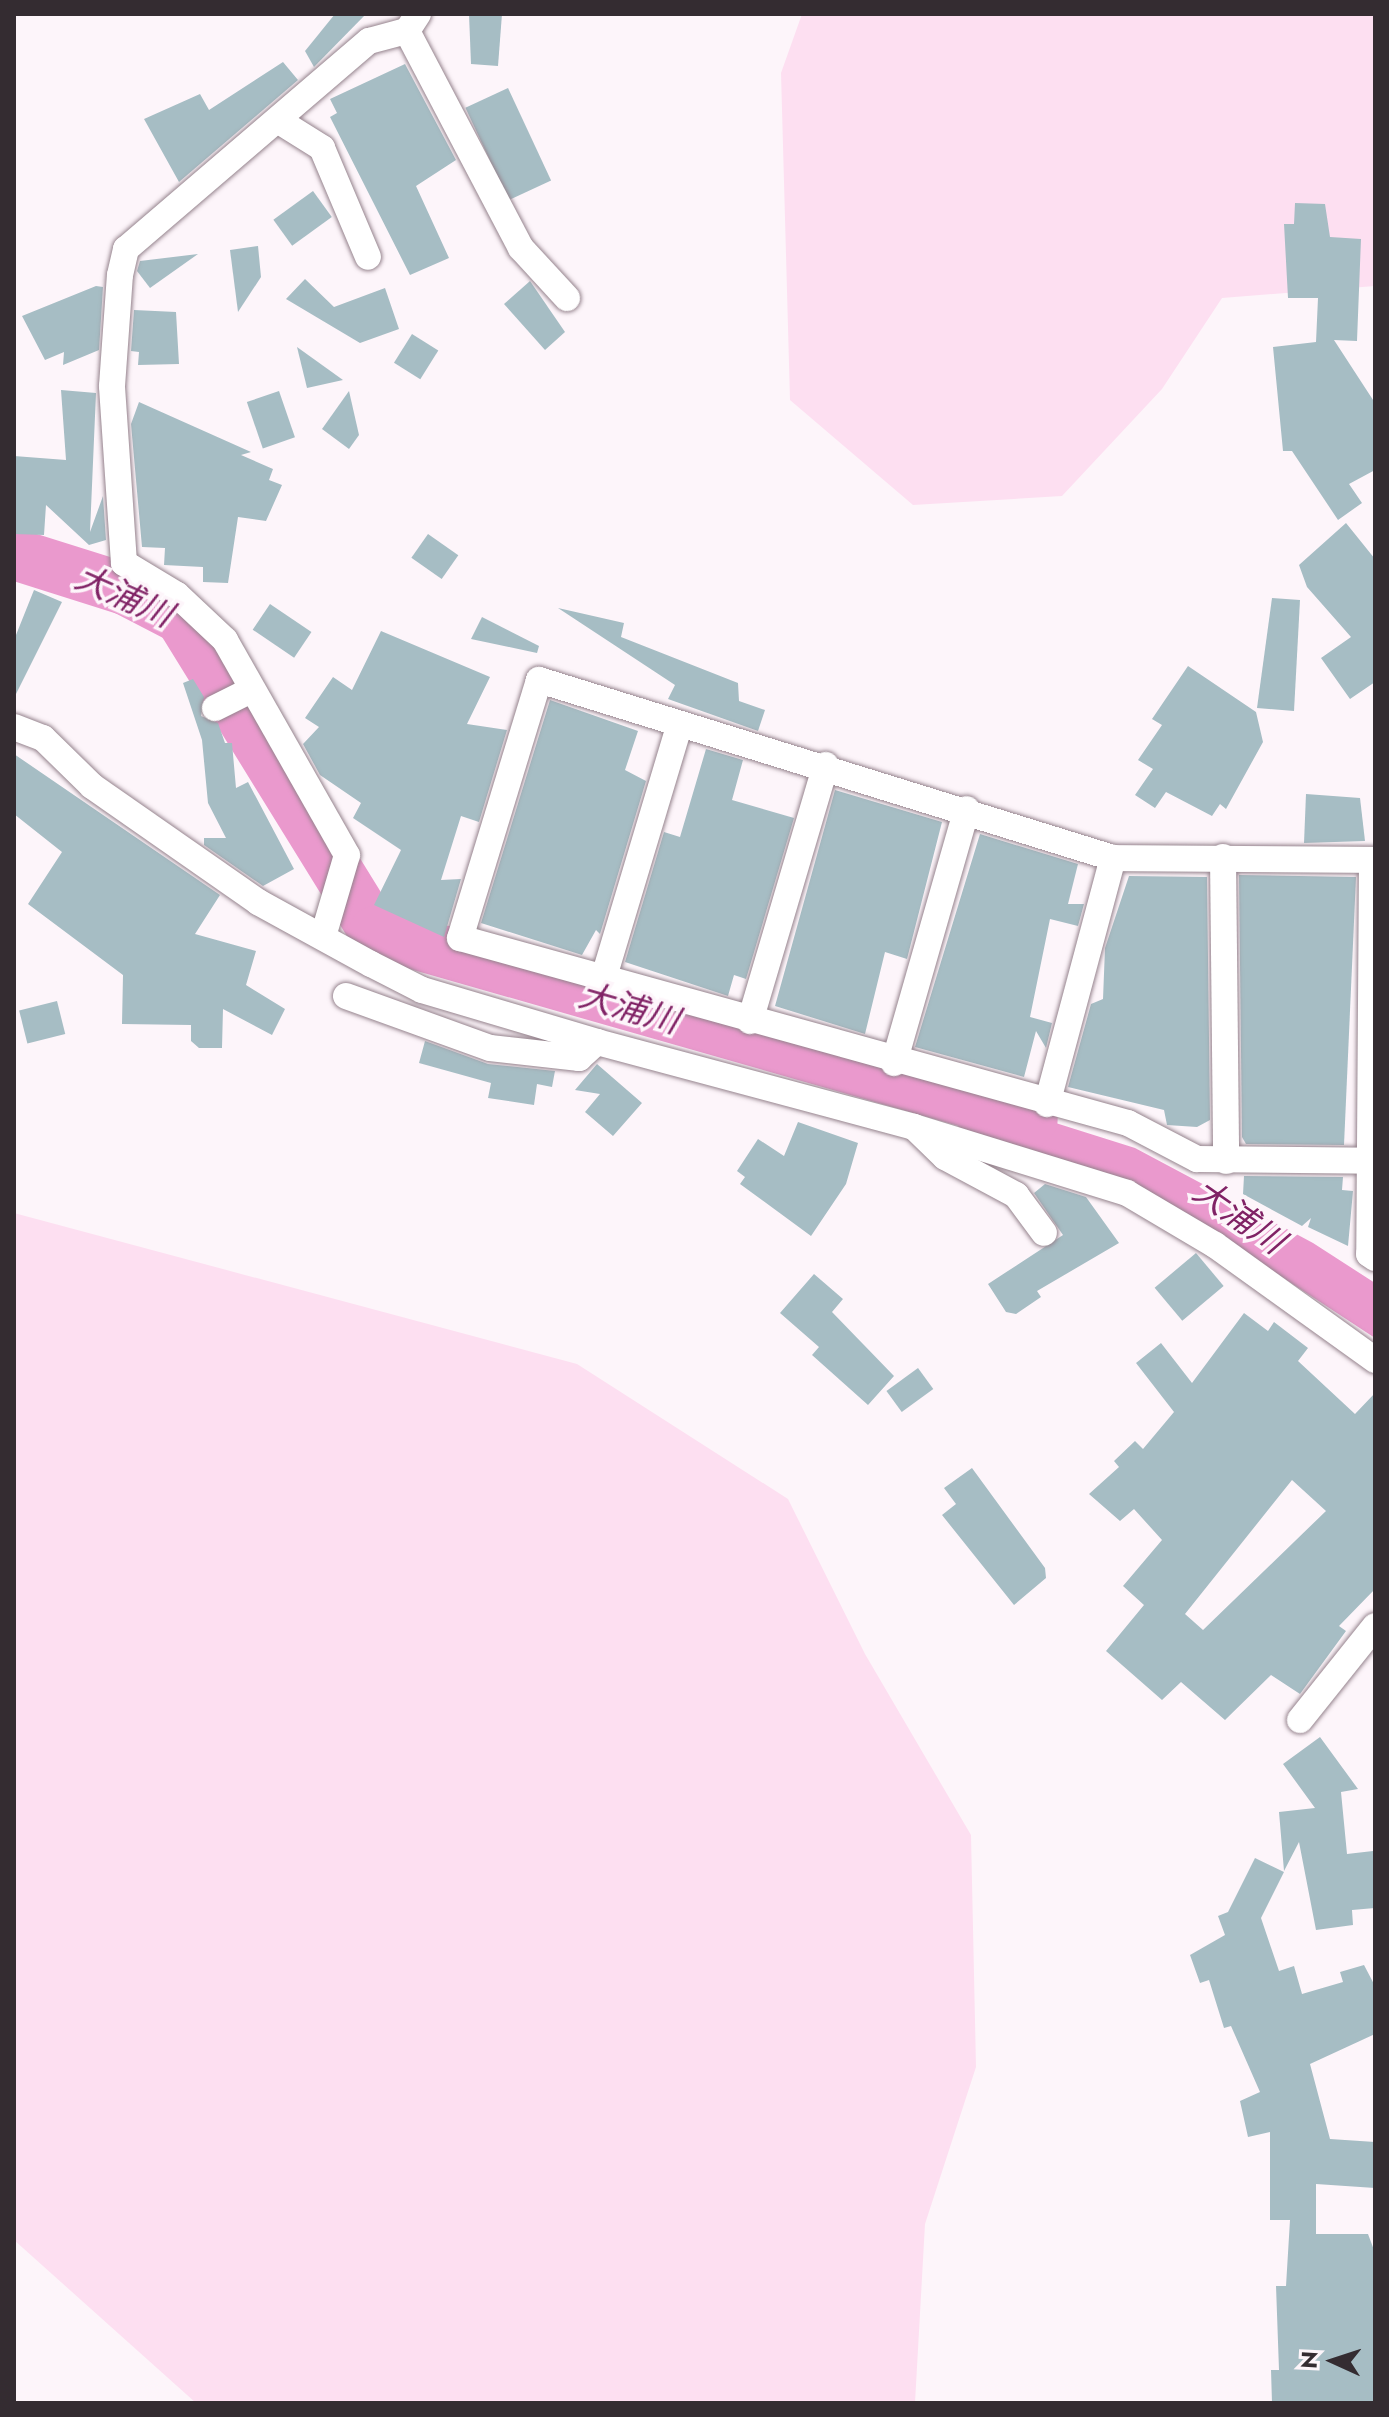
<!DOCTYPE html>
<html>
<head>
<meta charset="utf-8">
<style>
	body { margin:0 }
	#map { position:relative; width:1389px; height:2417px; overflow:hidden; background:#fdf5fa; font-family:Jost,"Noto Sans JP",sans-serif }
	div>[style] { position:absolute }
	[style*='--x'] { left:calc(var(--x)*1px); top:calc(var(--y)*1px); width:calc(var(--w)*1px); rotate:calc(var(--a)*1deg) }
	.green>* { inset:0; background:#fddff1 }
	.water>* { inset:0; background:#ea99cd }
	.river>* { height:52px; margin:-26px; padding:0 26px; transform-origin:26px; border-radius:26px; background:#ea99cd }
	.building>* { inset:0; background:#a6bdc4; transform-origin:0 0 }
	.roads { filter:drop-shadow(0 0 2px #95838d) drop-shadow(0 0 2px #95838d) }
	.street>* { height:26px; margin:-13px; padding:0 13px; transform-origin:13px; border-radius:13px; background:#fff }
	span { translate:-50% -50%; white-space:nowrap; text-align:center; line-height:1.15; -webkit-text-stroke:7px #fdf5fa; paint-order:stroke }
	.water-label { font-size:34px; color:#802265; font-style:italic }
	.frame { position:absolute; inset:0; border:16px solid #342c31; pointer-events:none }
	.north { position:absolute; left:1293px; top:2321px; width:80px; height:80px; -webkit-text-stroke:6px #fdf5fa; paint-order:stroke; rotate:273deg; font-size:22px; font-weight:700; line-height:32px; text-align:center; color:#342c31 }
	.north::after { content:''; display:block; margin:auto; width:28px; height:36px; background:#342c31; clip-path:polygon(50% 0,100% 100%,50% 72%,0 100%) }
</style>
</head>
<body>
<div id="map">
	<div class="green">
		<i style="clip-path:polygon(802px 14px,1375px 14px,1375px 286px,1222px 298px,1162px 389px,1062px 496px,913px 505px,790px 400px,781px 73px)"></i>
		<i style="clip-path:polygon(14px 1213px,577px 1364px,788px 1499px,865px 1654px,971px 1835px,976px 2067px,925px 2224px,915px 2403px,196px 2403px,14px 2240px)"></i>
	</div>
	<div class="water">
		<i style="clip-path:polygon(964px 1094px,1135px 1148px,1313px 1243px,1375px 1283px,1375px 1338px,1227px 1241px,958px 1129px)"></i>
	</div>
	<div class="river">
		<i style="--x:14;--y:554;--w:116;--a:17.5"></i>
		<i style="--x:125;--y:589;--w:63;--a:27.4"></i>
		<i style="--x:181;--y:618;--w:369;--a:58.3"></i>
		<i style="--x:375;--y:932;--w:683;--a:15.97"></i>
	</div>
	<div class="building">
		<i style="clip-path:polygon(335px 14px,366px 14px,314px 67px,305px 51px)"></i>
		<i style="clip-path:polygon(469px 14px,502px 14px,498px 66px,471px 64px)"></i>
		<i style="clip-path:polygon(283px 62px,298px 80px,179px 182px,144px 119px,200px 94px,209px 110px)"></i>
		<i style="clip-path:polygon(405px 64px,456px 160px,416px 186px,449px 258px,410px 275px,330px 117px,337px 113px,330px 99px)"></i>
		<i style="left:508px;top:88px;width:102px;height:47px;rotate:65deg"></i>
		<i style="left:313px;top:191px;width:32px;height:49px;rotate:54deg"></i>
		<i style="clip-path:polygon(1295px 203px,1325px 204px,1330px 237px,1361px 239px,1357px 341px,1334px 340px,1375px 403px,1375px 470px,1349px 484px,1362px 503px,1338px 520px,1292px 451px,1283px 451px,1273px 347px,1316px 342px,1318px 298px,1288px 298px,1284px 224px,1294px 224px)"></i>
		<i style="clip-path:polygon(258px 246px,261px 277px,238px 312px,230px 250px)"></i>
		<i style="clip-path:polygon(198px 254px,150px 288px,137px 271px,140px 261px)"></i>
		<i style="clip-path:polygon(305px 279px,334px 307px,385px 288px,399px 329px,360px 343px,286px 299px)"></i>
		<i style="clip-path:polygon(530px 281px,565px 332px,545px 350px,504px 304px)"></i>
		<i style="clip-path:polygon(96px 286px,103px 287px,99px 350px,63px 365px,64px 352px,45px 360px,22px 316px)"></i>
		<i style="clip-path:polygon(134px 310px,176px 312px,179px 364px,138px 365px,139px 352px,131px 351px)"></i>
		<i style="left:412px;top:334px;width:31px;height:34px;rotate:32deg"></i>
		<i style="clip-path:polygon(297px 347px,343px 380px,307px 388px)"></i>
		<i style="clip-path:polygon(61px 390px,96px 393px,90px 532px,103px 496px,106px 540px,89px 545px,46px 505px,44px 535px,14px 534px,14px 456px,66px 460px)"></i>
		<i style="left:279px;top:391px;width:49px;height:34px;rotate:71deg"></i>
		<i style="clip-path:polygon(349px 391px,359px 435px,349px 449px,322px 429px)"></i>
		<i style="clip-path:polygon(139px 402px,251px 452px,241px 455px,273px 469px,269px 480px,282px 485px,266px 521px,238px 517px,228px 583px,203px 582px,203px 567px,164px 565px,165px 548px,142px 547px,131px 424px)"></i>
		<i style="clip-path:polygon(1346px 523px,1375px 559px,1375px 682px,1350px 699px,1321px 658px,1351px 637px,1307px 587px,1299px 565px)"></i>
		<i style="left:428px;top:534px;width:37px;height:29px;rotate:35deg"></i>
		<i style="clip-path:polygon(34px 590px,62px 602px,14px 698px,14px 640px)"></i>
		<i style="clip-path:polygon(1272px 598px,1300px 600px,1294px 711px,1257px 708px)"></i>
		<i style="left:270px;top:604px;width:50px;height:31px;rotate:34deg"></i>
		<i style="clip-path:polygon(558px 608px,624px 623px,621px 637px,738px 683px,739px 701px,765px 710px,758px 731px,668px 699px,675px 685px)"></i>
		<i style="clip-path:polygon(482px 617px,539px 646px,537px 653px,471px 639px)"></i>
		<i style="clip-path:polygon(381px 631px,490px 677px,467px 724px,507px 730px,479px 822px,461px 816px,441px 880px,461px 879px,444px 937px,374px 905px,401px 850px,353px 818px,361px 803px,320px 775px,303px 744px,319px 727px,305px 718px,333px 677px,352px 690px)"></i>
		<i style="clip-path:polygon(1188px 666px,1256px 712px,1263px 742px,1226px 809px,1220px 804px,1212px 816px,1166px 792px,1155px 808px,1135px 795px,1153px 769px,1138px 760px,1162px 725px,1152px 719px)"></i>
		<i style="clip-path:polygon(193px 679px,204px 697px,201px 716px,218px 723px,225px 743px,232px 743px,236px 788px,248px 782px,294px 869px,263px 886px,204px 845px,204px 838px,226px 838px,208px 803px,202px 740px,183px 683px)"></i>
		<i style="clip-path:polygon(550px 700px,638px 731px,625px 770px,646px 781px,600px 934px,596px 930px,582px 955px,481px 923px)"></i>
		<i style="clip-path:polygon(706px 749px,743px 760px,732px 800px,794px 818px,746px 979px,734px 975px,728px 996px,625px 962px,664px 832px,680px 837px)"></i>
		<i style="clip-path:polygon(14px 754px,220px 895px,195px 934px,256px 951px,246px 985px,285px 1009px,272px 1035px,223px 1009px,222px 1048px,199px 1048px,191px 1041px,191px 1025px,122px 1024px,123px 975px,28px 904px,62px 852px,14px 814px)"></i>
		<i style="clip-path:polygon(835px 790px,942px 822px,907px 959px,885px 952px,865px 1034px,775px 1006px)"></i>
		<i style="clip-path:polygon(1306px 794px,1360px 798px,1365px 841px,1304px 843px)"></i>
		<i style="clip-path:polygon(980px 834px,1078px 864px,1068px 904px,1084px 904px,1078px 926px,1050px 919px,1030px 1017px,1052px 1023px,1046px 1048px,1036px 1031px,1024px 1077px,915px 1047px)"></i>
		<i style="clip-path:polygon(1239px 875px,1356px 877px,1344px 1145px,1246px 1144px,1242px 1137px)"></i>
		<i style="clip-path:polygon(1129px 876px,1207px 877px,1210px 1120px,1197px 1127px,1167px 1125px,1164px 1110px,1068px 1087px,1091px 1004px,1103px 999px,1105px 948px)"></i>
		<i style="left:57px;top:1001px;width:34px;height:39px;rotate:76deg"></i>
		<i style="clip-path:polygon(425px 1041px,488px 1064px,555px 1071px,552px 1087px,537px 1084px,534px 1105px,488px 1098px,491px 1083px,419px 1063px)"></i>
		<i style="clip-path:polygon(597px 1064px,642px 1103px,613px 1136px,585px 1112px,600px 1094px,575px 1090px)"></i>
		<i style="clip-path:polygon(798px 1122px,858px 1143px,846px 1184px,811px 1236px,740px 1184px,745px 1177px,737px 1171px,758px 1139px,784px 1156px)"></i>
		<i style="clip-path:polygon(1244px 1176px,1343px 1177px,1342px 1190px,1353px 1191px,1348px 1246px,1308px 1227px,1311px 1218px,1302px 1226px,1243px 1194px)"></i>
		<i style="clip-path:polygon(1045px 1184px,1086px 1197px,1119px 1243px,1037px 1291px,1041px 1297px,1016px 1314px,1006px 1312px,988px 1284px,1063px 1235px,1034px 1193px)"></i>
		<i style="left:1196px;top:1253px;width:43px;height:54px;rotate:50deg"></i>
		<i style="clip-path:polygon(814px 1274px,843px 1299px,832px 1312px,894px 1376px,868px 1405px,812px 1355px,819px 1347px,780px 1313px)"></i>
		<i style="clip-path:polygon(evenodd,1244px 1313px,1268px 1331px,1274px 1322px,1308px 1348px,1298px 1361px,1355px 1414px,1375px 1393px,1375px 1589px,1339px 1626px,1346px 1631px,1300px 1694px,1271px 1675px,1225px 1720px,1181px 1682px,1162px 1700px,1106px 1651px,1144px 1605px,1123px 1586px,1162px 1540px,1134px 1509px,1120px 1521px,1089px 1494px,1119px 1467px,1114px 1461px,1135px 1441px,1143px 1449px,1174px 1412px,1136px 1363px,1161px 1343px,1192px 1383px,1244px 1313px,1292px 1480px,1326px 1511px,1203px 1630px,1185px 1614px,1292px 1480px)"></i>
		<i style="left:918px;top:1368px;width:26px;height:39px;rotate:54deg"></i>
		<i style="clip-path:polygon(972px 1468px,1045px 1568px,1046px 1578px,1014px 1605px,942px 1515px,956px 1504px,944px 1488px)"></i>
		<i style="clip-path:polygon(1320px 1737px,1358px 1789px,1341px 1792px,1347px 1854px,1373px 1851px,1375px 1908px,1352px 1910px,1353px 1925px,1316px 1930px,1299px 1842px,1284px 1871px,1279px 1812px,1315px 1808px,1283px 1764px)"></i>
		<i style="clip-path:polygon(1255px 1858px,1284px 1872px,1261px 1918px,1279px 1971px,1294px 1966px,1302px 1994px,1343px 1982px,1340px 1972px,1364px 1965px,1375px 1986px,1375px 2034px,1310px 2064px,1330px 2139px,1375px 2142px,1375px 2188px,1316px 2184px,1316px 2234px,1368px 2234px,1374px 2250px,1375px 2403px,1272px 2403px,1271px 2370px,1279px 2370px,1276px 2286px,1286px 2286px,1290px 2220px,1270px 2220px,1270px 2132px,1248px 2137px,1240px 2101px,1260px 2092px,1231px 2026px,1224px 2028px,1209px 1980px,1200px 1983px,1190px 1955px,1225px 1935px,1218px 1916px,1228px 1912px)"></i>
	</div>
	<div class="roads">
		<div class="street">
			<i style="--x:407;--y:31;--w:245;--a:62.3"></i>
			<i style="--x:521;--y:248;--w:68;--a:47.4"></i>
			<i style="--x:279;--y:121;--w:51;--a:32.1"></i>
			<i style="--x:322;--y:148;--w:118;--a:67.1"></i>
			<i style="--x:215;--y:708;--w:40;--a:-26.6"></i>
			<i style="--x:14;--y:727;--w:31;--a:21"></i>
			<i style="--x:43;--y:738;--w:69;--a:44.4"></i>
			<i style="--x:92;--y:786;--w:203;--a:34.9"></i>
			<i style="--x:258;--y:902;--w:129;--a:28.8"></i>
			<i style="--x:371;--y:964;--w:57;--a:27"></i>
			<i style="--x:422;--y:990;--w:183;--a:16.5"></i>
			<i style="--x:1223;--y:857;--w:304;--a:89.4"></i>
			<i style="--x:1372;--y:860;--w:394;--a:90.4"></i>
			<i style="--x:1369;--y:1254;--w:7;--a:34"></i>
			<i style="--x:1375;--y:860;--w:262;--a:-179.6"></i>
			<i style="--x:1113;--y:858;--w:601;--a:-162.77"></i>
			<i style="--x:539;--y:680;--w:270;--a:107"></i>
			<i style="--x:460;--y:938;--w:693;--a:15.48"></i>
			<i style="--x:1128;--y:1123;--w:78;--a:27.6"></i>
			<i style="--x:1197;--y:1159;--w:178;--a:0.6"></i>
			<i style="--x:324;--y:933;--w:81;--a:-73.6"></i>
			<i style="--x:347;--y:855;--w:247;--a:-119.6"></i>
			<i style="--x:225;--y:640;--w:66;--a:-136.8"></i>
			<i style="--x:177;--y:595;--w:62;--a:-148.9"></i>
			<i style="--x:124;--y:563;--w:177;--a:-93.9"></i>
			<i style="--x:112;--y:386;--w:111;--a:-85.9"></i>
			<i style="--x:120;--y:275;--w:27;--a:-77"></i>
			<i style="--x:126;--y:249;--w:320;--a:-40.6"></i>
			<i style="--x:369;--y:41;--w:39;--a:-15"></i>
			<i style="--x:407;--y:31;--w:20;--a:-57"></i>
			<i style="--x:603;--y:980;--w:267;--a:-73.3"></i>
			<i style="--x:346;--y:996;--w:153;--a:19.9"></i>
			<i style="--x:490;--y:1048;--w:90;--a:6.4"></i>
			<i style="--x:579;--y:1058;--w:24;--a:-42"></i>
			<i style="--x:597;--y:1042;--w:328;--a:15"></i>
			<i style="--x:914;--y:1127;--w:43;--a:44.1"></i>
			<i style="--x:945;--y:1157;--w:81;--a:28.2"></i>
			<i style="--x:1016;--y:1195;--w:47;--a:53.6"></i>
			<i style="--x:750;--y:1021;--w:267;--a:-73.5"></i>
			<i style="--x:894;--y:1063;--w:264;--a:-74"></i>
			<i style="--x:1047;--y:1104;--w:255;--a:-75"></i>
			<i style="--x:914;--y:1127;--w:223;--a:17.2"></i>
			<i style="--x:1127;--y:1193;--w:102;--a:30.6"></i>
			<i style="--x:1215;--y:1245;--w:197;--a:35.7"></i>
			<i style="--x:1300;--y:1720;--w:120;--a:-51.4"></i>
		</div>
	</div>
	<div class="water-label">
		<span style="left:124px;top:596px;rotate:24deg">大浦川</span>
		<span style="left:629px;top:1008px;rotate:16deg">大浦川</span>
		<span style="left:1239px;top:1216px;rotate:35deg">大浦川</span>
	</div>
	<div class="frame"></div>
	<div class="north">N</div>
</div>
</body>
</html>
